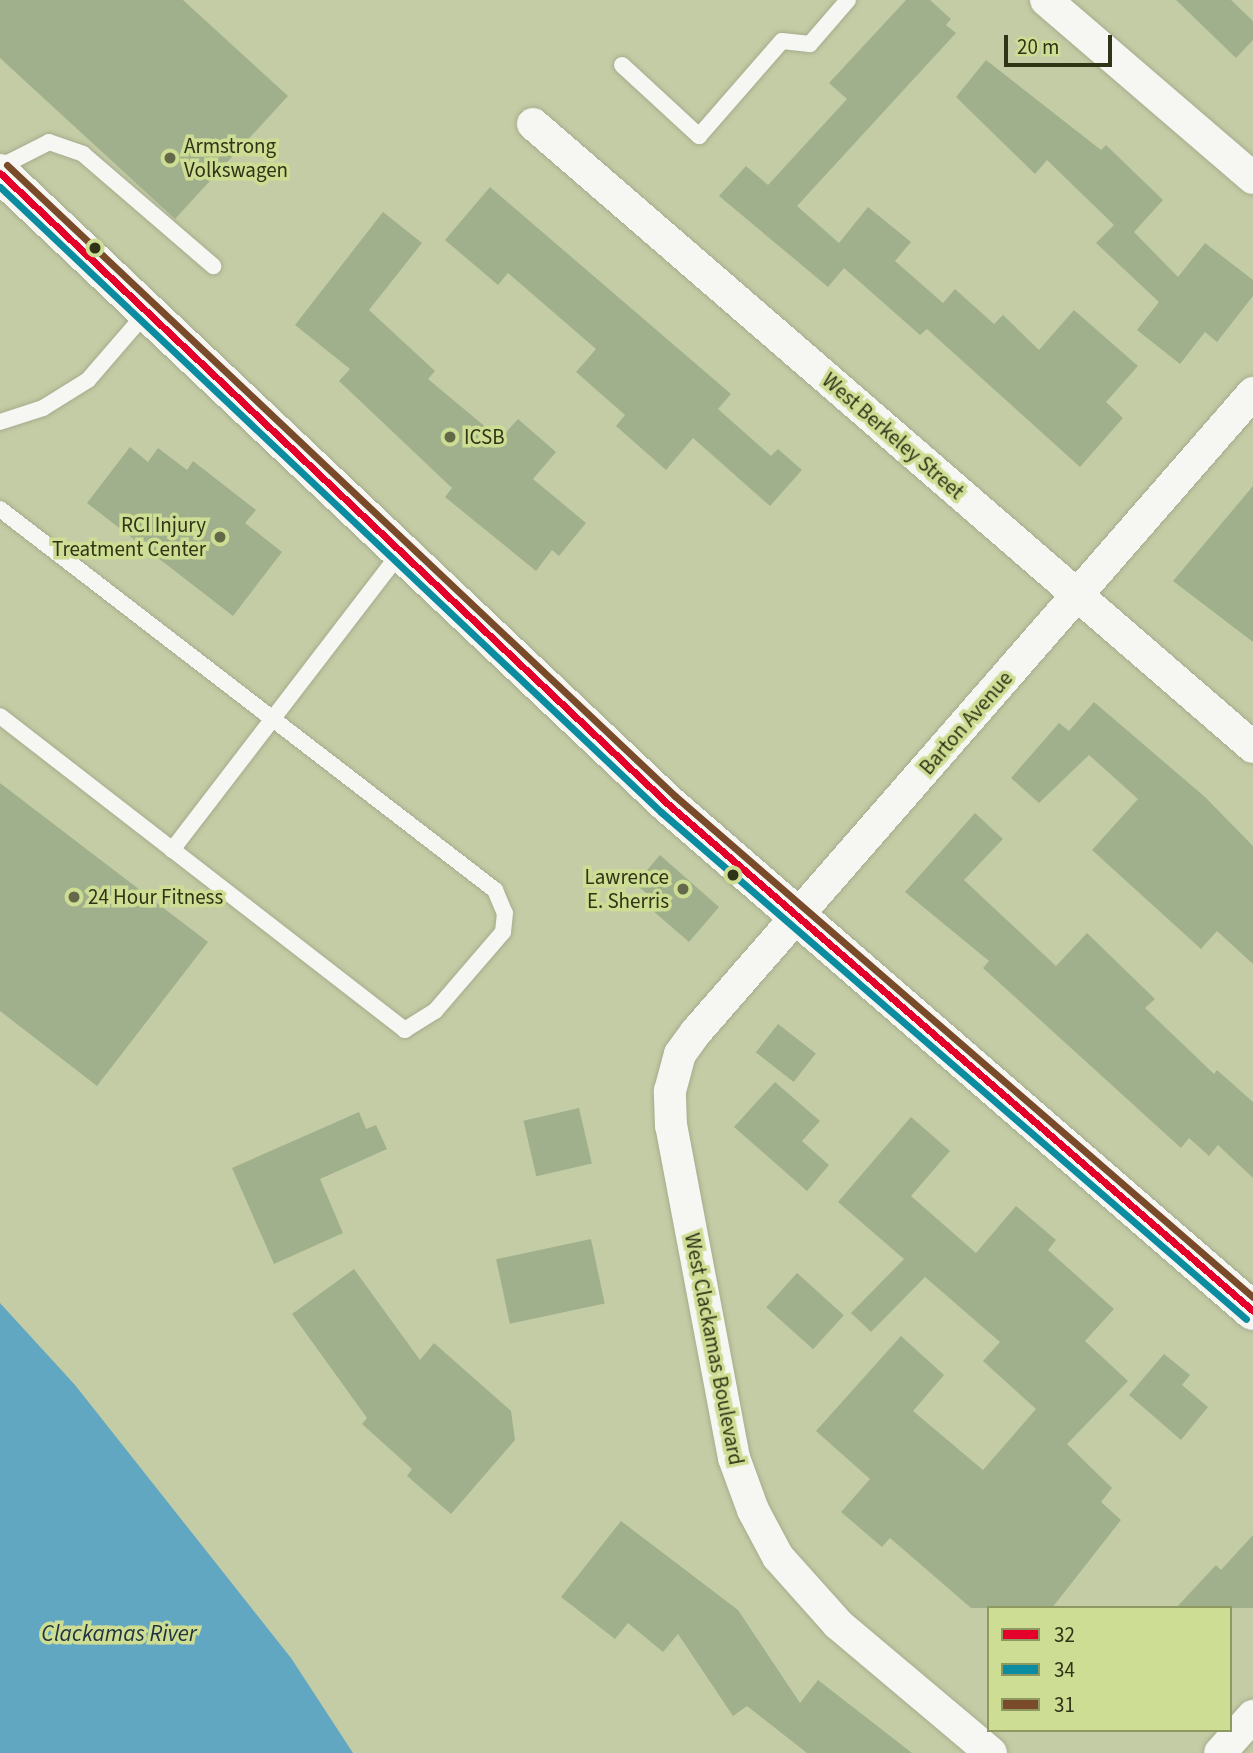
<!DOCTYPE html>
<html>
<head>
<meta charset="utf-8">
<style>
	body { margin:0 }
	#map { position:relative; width:1253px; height:1753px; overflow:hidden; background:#c4cca5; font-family:"Source Sans 3",sans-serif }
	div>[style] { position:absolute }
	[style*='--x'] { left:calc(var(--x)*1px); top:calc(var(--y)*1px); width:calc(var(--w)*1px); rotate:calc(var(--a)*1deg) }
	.water>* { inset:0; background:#61a7c2 }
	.building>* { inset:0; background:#a0b08d; transform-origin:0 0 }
	.roads { filter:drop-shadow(0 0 2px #a5ac8d) drop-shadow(0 0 2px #a5ac8d) }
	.service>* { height:16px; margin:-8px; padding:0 8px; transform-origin:8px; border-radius:8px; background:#f6f7f2 }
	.minor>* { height:32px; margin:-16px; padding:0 16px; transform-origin:16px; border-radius:16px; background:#f6f7f2 }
	.secondary>* { height:38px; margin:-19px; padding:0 19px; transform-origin:19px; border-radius:19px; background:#f6f7f2 }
	.bus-1>* { height:7px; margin:-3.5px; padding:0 3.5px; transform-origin:3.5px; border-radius:3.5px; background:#e4002b }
	.bus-2>* { height:7px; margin:-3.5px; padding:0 3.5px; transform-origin:3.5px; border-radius:3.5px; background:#0c8ca0 }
	.bus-3>* { height:7px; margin:-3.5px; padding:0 3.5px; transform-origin:3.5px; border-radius:3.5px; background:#7a4b2a }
	.dots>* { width:19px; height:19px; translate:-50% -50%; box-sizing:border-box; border:4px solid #cedd94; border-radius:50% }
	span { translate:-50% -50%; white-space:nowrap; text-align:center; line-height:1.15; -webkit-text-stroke:7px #cedd94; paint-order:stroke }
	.poi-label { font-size:21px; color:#2f3417 }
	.left { translate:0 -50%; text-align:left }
	.right { translate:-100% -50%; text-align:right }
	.street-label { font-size:21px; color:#2f3417 }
	.water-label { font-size:23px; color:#1e3240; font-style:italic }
	.legend { position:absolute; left:987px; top:1606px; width:245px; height:126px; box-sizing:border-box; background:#cedd94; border:2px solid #8e9962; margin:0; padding:9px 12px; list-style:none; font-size:21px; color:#2f3417 }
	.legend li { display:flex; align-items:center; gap:14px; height:35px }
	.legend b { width:35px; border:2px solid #8e9962 }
	.scale { position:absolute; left:1004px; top:35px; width:108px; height:32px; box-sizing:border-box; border:4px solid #2f3417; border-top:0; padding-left:9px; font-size:21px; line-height:24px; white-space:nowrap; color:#2f3417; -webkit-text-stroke:5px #cedd94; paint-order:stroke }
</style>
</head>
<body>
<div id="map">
	<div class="water">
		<i style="clip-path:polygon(0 1303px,75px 1385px,291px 1658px,353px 1753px,0 1753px)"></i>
	</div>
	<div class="building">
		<i style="clip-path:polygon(0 0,183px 0,288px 96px,175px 219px,0 58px)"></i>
		<i style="clip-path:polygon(906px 0,930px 0,951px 19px,946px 25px,956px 33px,797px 206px,839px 243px,868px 207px,911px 242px,895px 261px,943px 303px,955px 289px,994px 324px,1003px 315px,1039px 350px,1074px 310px,1138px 366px,1106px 402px,1123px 418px,1080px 467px,927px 329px,920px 335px,844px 268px,828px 287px,719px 196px,746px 166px,768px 185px,847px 99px,829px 83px)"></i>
		<i style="clip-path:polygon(1176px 0,1231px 0,1253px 21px,1253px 40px,1236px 58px)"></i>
		<i style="clip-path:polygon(986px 60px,1101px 150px,1106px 145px,1163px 200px,1134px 232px,1178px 277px,1205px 243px,1253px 280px,1253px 296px,1217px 342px,1205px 332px,1180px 364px,1137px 330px,1159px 302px,1096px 243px,1114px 225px,1047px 160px,1035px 174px,956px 97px)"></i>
		<i style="clip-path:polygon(490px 187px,731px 394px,718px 409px,771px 456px,778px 449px,802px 470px,770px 506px,693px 438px,666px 470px,616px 426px,625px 415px,576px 372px,596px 349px,508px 273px,498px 285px,445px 240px)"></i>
		<i style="clip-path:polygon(383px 212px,422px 243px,369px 310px,435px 371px,428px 379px,500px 439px,518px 419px,556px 452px,533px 479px,586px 523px,559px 556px,552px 550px,536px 571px,445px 497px,452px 488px,339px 381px,350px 369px,295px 325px)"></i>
		<i style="clip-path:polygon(130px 447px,148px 462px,158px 448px,187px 470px,193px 461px,256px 510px,245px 523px,282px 552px,233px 616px,87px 503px)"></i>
		<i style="clip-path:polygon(1253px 486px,1253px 642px,1173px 581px)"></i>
		<i style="clip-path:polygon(1094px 702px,1205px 797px,1253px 846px,1253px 964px,1217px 931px,1201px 949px,1092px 850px,1138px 799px,1089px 755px,1039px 803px,1011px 778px,1059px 723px,1069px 731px)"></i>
		<i style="clip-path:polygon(0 783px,208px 942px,97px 1086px,0 1011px)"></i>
		<i style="clip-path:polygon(975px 813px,1003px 839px,964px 880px,1056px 966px,1087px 933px,1155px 999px,1145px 1008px,1214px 1074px,1217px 1070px,1253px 1102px,1253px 1178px,1218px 1145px,1209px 1156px,1189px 1138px,1181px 1148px,983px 968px,989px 961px,905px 892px)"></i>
		<i style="clip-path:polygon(660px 855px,719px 907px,689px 942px,645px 904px,651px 897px,635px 884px)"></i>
		<i style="left:778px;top:1024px;width:48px;height:36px;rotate:38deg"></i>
		<i style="clip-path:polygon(775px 1082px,820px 1121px,802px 1141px,829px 1165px,807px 1191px,734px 1127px)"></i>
		<i style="left:579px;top:1108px;width:57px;height:57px;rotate:77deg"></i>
		<i style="clip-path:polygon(359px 1112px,366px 1129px,376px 1125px,387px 1149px,320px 1179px,343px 1233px,274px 1264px,232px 1168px)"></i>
		<i style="clip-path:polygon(911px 1117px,950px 1151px,911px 1196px,976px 1253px,1016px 1206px,1056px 1240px,1048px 1250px,1114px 1309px,1085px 1341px,1128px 1381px,1067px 1444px,1112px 1488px,1101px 1502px,1121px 1520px,1052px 1608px,971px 1608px,890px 1538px,882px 1547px,841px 1512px,870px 1479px,816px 1431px,901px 1336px,944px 1375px,913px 1411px,983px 1470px,1036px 1409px,983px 1361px,1000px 1342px,925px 1277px,871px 1332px,851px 1313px,904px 1259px,838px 1202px)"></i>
		<i style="left:591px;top:1239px;width:66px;height:97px;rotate:78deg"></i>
		<i style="clip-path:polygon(354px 1269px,420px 1360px,434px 1343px,511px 1411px,515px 1440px,451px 1514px,407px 1476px,412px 1469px,362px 1424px,367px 1418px,292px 1314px)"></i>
		<i style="left:797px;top:1273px;width:63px;height:46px;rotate:42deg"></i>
		<i style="clip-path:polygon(1164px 1354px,1190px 1375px,1182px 1385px,1208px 1407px,1181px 1440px,1129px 1395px)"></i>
		<i style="clip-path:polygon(621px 1521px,738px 1610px,800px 1703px,818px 1680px,912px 1753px,807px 1753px,747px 1706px,733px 1716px,678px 1634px,663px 1652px,628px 1623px,615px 1639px,561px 1597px)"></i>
		<i style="clip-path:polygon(1253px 1535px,1253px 1608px,1176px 1608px,1216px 1565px,1221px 1570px)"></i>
	</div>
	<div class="roads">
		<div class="service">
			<i style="--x:622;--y:65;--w:105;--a:42.7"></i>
			<i style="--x:699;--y:136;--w:126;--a:-48.9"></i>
			<i style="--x:782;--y:41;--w:28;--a:6"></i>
			<i style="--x:810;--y:44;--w:58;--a:-49.2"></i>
			<i style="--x:0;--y:167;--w:55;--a:-27"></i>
			<i style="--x:49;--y:142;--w:36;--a:19"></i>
			<i style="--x:83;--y:154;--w:172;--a:40.7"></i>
			<i style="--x:0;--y:422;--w:45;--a:-18"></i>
			<i style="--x:43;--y:408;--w:53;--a:-31.9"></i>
			<i style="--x:88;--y:380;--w:87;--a:-49.2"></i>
			<i style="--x:0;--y:509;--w:625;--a:37.59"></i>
			<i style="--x:495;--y:890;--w:25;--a:67"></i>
			<i style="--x:505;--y:913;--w:19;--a:96"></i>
			<i style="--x:503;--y:932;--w:104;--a:130.7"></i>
			<i style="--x:435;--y:1011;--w:36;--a:148"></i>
			<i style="--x:405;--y:1030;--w:512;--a:-142.21"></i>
			<i style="--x:172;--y:850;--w:373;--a:-52.5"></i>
		</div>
		<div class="minor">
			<i style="--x:1046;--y:0;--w:273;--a:40.7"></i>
			<i style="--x:533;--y:124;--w:952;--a:40.87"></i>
			<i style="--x:991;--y:1753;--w:200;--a:-139.9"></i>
			<i style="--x:838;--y:1624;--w:90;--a:-131.8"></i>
			<i style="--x:778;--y:1557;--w:53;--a:-118"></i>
			<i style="--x:753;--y:1510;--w:55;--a:-110.1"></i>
			<i style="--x:734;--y:1458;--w:338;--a:-100.7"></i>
			<i style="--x:671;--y:1126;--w:35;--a:-92"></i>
			<i style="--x:670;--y:1091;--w:38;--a:-75"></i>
			<i style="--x:680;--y:1054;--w:27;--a:-54"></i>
			<i style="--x:696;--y:1032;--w:848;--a:-48.92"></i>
			<i style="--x:1220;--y:1753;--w:50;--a:-48.3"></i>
		</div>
		<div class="secondary">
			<i style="--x:0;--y:173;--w:919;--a:43.37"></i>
			<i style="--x:668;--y:804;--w:774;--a:40.91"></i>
		</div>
	</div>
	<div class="bus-1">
		<i style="--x:0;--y:173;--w:919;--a:43.37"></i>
		<i style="--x:668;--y:804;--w:774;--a:40.91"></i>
	</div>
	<div class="bus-2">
		<i style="--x:0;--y:187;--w:910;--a:43.4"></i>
		<i style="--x:661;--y:812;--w:774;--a:40.91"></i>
	</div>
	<div class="bus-3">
		<i style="--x:7;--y:165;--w:919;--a:43.37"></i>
		<i style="--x:675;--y:796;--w:765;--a:40.92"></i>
	</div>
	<div class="dots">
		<i style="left:170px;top:158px;background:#636949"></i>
		<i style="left:95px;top:248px;background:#2f3417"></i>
		<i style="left:450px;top:437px;background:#636949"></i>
		<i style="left:220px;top:537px;background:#636949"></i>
		<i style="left:733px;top:875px;background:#2f3417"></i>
		<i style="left:683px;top:889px;background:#636949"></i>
		<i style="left:74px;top:897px;background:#636949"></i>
	</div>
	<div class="poi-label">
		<span class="left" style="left:184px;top:158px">Armstrong<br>Volkswagen</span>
		<span class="left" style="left:464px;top:437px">ICSB</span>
		<span class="right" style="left:206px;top:537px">RCI Injury<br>Treatment Center</span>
		<span class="right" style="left:669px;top:889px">Lawrence<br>E. Sherris</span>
		<span class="left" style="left:88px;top:897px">24 Hour Fitness</span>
	</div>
	<div class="street-label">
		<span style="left:893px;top:436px;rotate:41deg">West Berkeley Street</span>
		<span style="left:966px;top:723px;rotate:-49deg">Barton Avenue</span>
		<span style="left:714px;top:1349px;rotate:79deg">West Clackamas Boulevard</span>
	</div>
	<div class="water-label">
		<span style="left:119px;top:1634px">Clackamas River</span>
	</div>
	<ul class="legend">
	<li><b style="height:9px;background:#e4002b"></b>32</li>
	<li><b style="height:9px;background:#0c8ca0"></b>34</li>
	<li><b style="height:9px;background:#7a4b2a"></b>31</li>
	</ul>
	<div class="scale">20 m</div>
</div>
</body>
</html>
